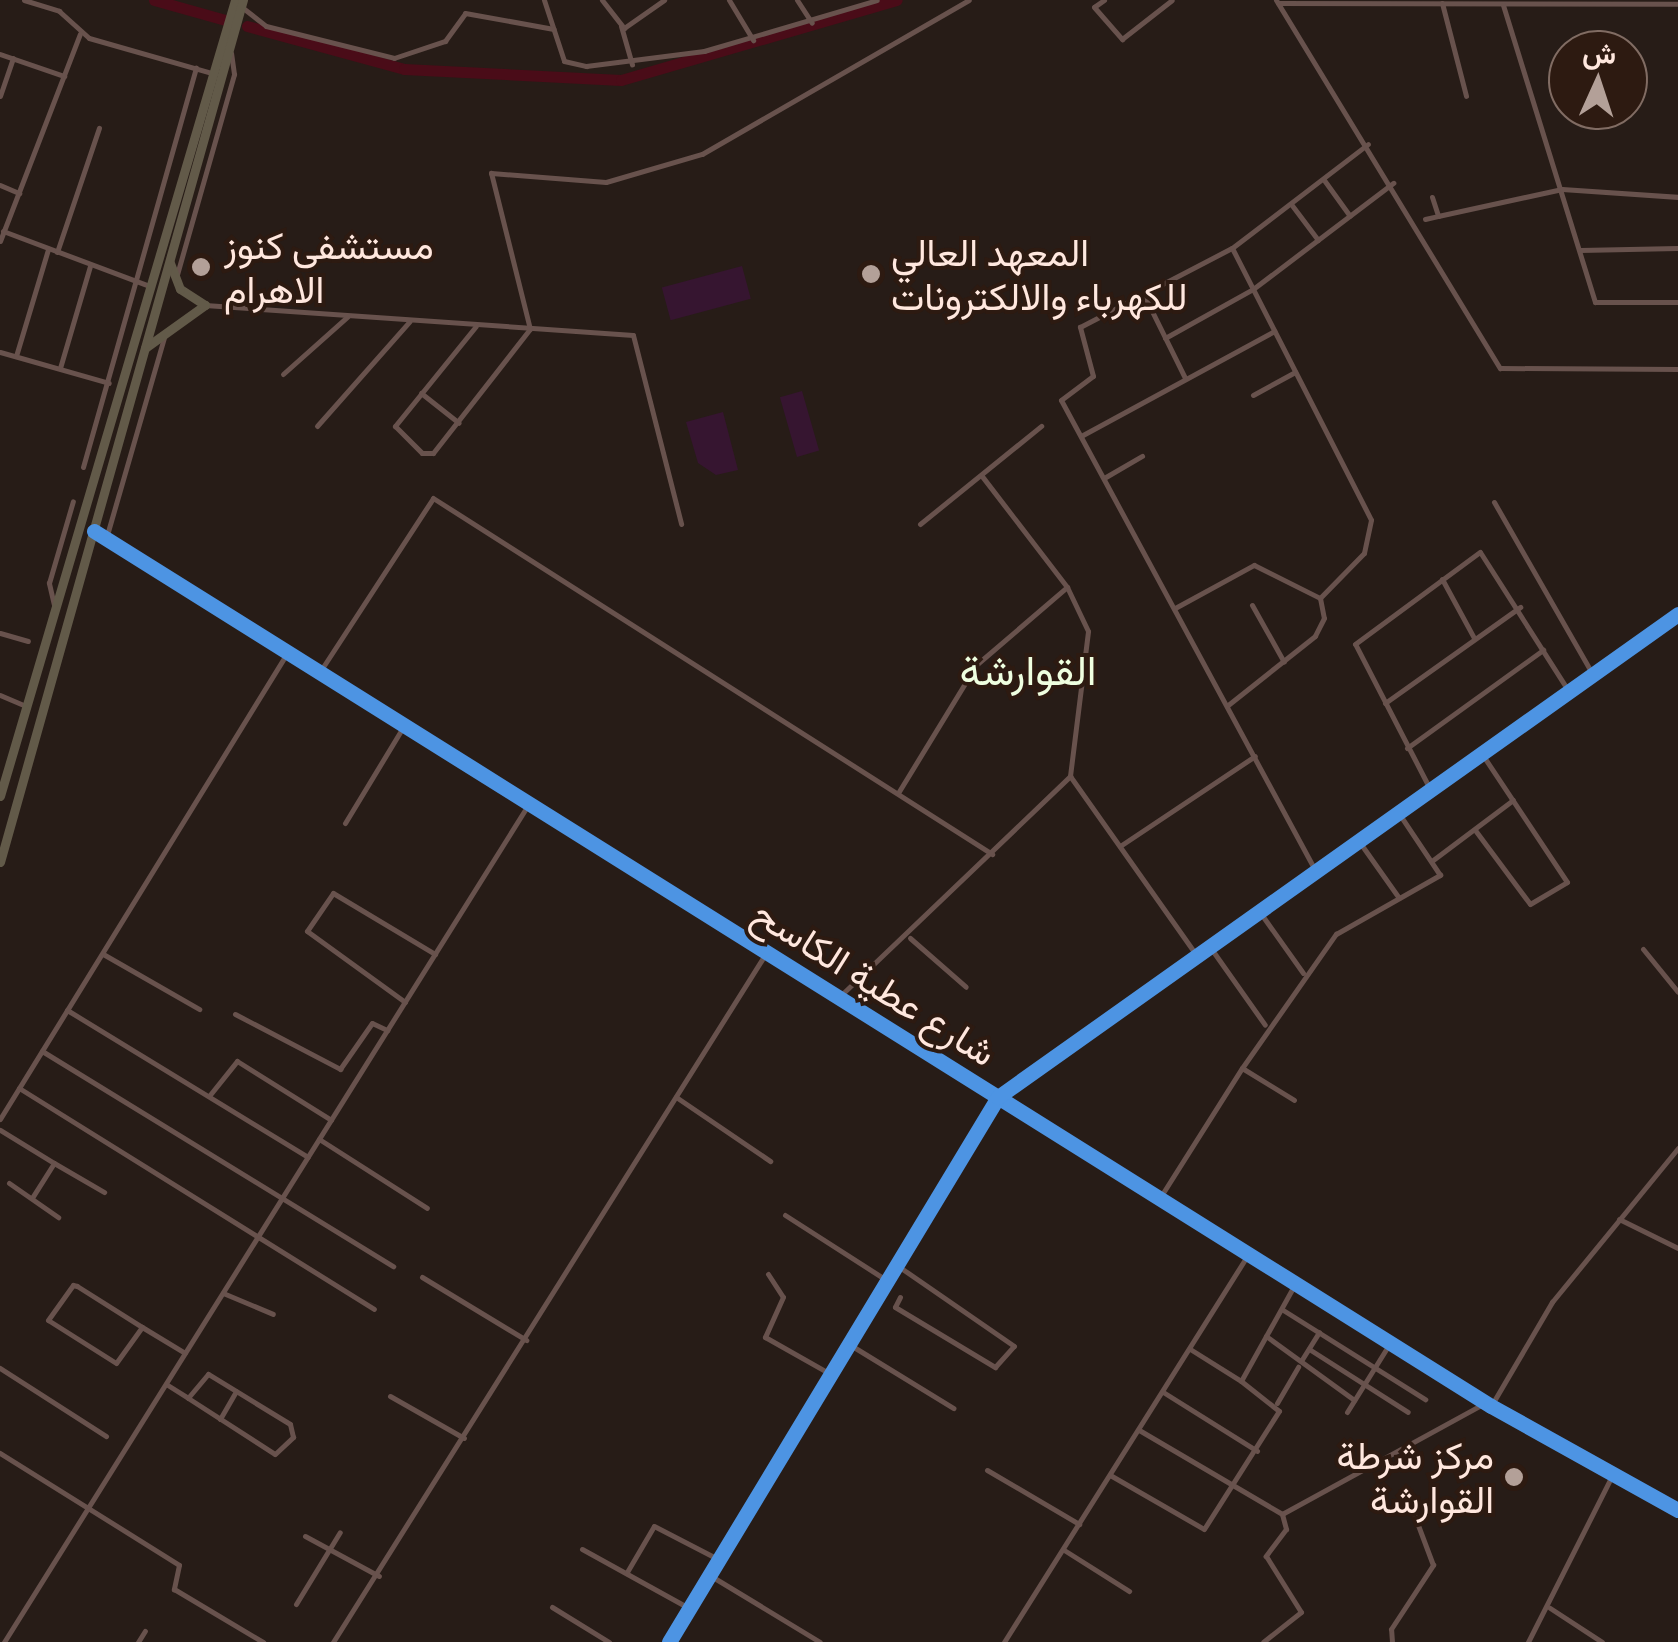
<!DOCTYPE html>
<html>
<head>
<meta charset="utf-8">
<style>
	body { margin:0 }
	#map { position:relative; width:1678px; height:1642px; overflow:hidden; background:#271c17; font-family:"Exo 2",Vazirmatn,sans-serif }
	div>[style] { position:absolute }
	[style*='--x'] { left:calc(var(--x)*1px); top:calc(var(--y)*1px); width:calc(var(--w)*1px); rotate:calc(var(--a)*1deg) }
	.green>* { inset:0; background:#361530; transform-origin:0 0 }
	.river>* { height:11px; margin:-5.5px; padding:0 5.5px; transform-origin:5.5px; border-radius:5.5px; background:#4a0c18 }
	.minor>* { height:5px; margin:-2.5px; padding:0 2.5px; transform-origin:2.5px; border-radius:2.5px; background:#68524d }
	.tertiary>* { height:6px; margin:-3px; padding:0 3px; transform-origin:3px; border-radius:3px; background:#68524d }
	.trunk>* { height:9px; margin:-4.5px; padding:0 4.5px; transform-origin:4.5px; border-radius:4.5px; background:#625a49 }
	.cycleway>* { height:15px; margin:-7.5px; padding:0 7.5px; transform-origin:7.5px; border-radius:7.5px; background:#4d94e3 }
	.dots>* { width:28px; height:28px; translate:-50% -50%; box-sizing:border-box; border:5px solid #2d1a11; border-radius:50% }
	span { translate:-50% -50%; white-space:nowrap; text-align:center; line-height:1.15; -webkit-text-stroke:8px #2d1a11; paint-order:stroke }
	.poi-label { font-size:38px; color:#ffe7de }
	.left { translate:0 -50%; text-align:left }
	.right { translate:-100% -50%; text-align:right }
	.street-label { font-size:38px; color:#ffe7de }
	.quarter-label { font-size:42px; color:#efffe0 }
	.north { position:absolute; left:1548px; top:30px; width:100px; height:100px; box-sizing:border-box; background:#2d1a11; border:2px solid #816c63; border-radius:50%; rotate:3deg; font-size:28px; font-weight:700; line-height:40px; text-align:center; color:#ffe7de }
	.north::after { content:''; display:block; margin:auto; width:35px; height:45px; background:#b3a098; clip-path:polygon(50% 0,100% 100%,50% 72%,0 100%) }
</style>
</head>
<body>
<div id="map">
	<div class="green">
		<i style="left:742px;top:266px;width:34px;height:83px;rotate:75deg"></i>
		<i style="left:802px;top:391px;width:62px;height:23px;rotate:74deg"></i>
		<i style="clip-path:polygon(723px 412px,738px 470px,716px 475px,698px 463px,686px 422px)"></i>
	</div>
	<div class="river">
		<i style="--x:154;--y:0;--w:74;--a:15.7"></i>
		<i style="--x:247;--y:26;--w:163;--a:15.3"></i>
		<i style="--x:404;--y:69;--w:217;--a:2.9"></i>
		<i style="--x:621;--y:80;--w:287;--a:-16.2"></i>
	</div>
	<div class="minor">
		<i style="--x:24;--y:0;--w:37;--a:17"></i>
		<i style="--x:59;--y:11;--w:40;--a:42"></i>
		<i style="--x:89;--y:38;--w:128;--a:15.9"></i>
		<i style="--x:544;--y:0;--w:64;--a:71.8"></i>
		<i style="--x:564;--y:61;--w:23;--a:13"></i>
		<i style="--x:586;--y:66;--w:119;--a:-7.2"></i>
		<i style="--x:704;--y:51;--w:180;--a:-16.4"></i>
		<i style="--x:602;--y:0;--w:36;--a:52"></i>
		<i style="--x:624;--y:28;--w:49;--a:-35"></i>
		<i style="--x:729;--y:0;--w:47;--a:59"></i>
		<i style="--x:797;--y:0;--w:27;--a:57"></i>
		<i style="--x:1104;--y:0;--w:12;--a:145"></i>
		<i style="--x:1094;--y:7;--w:43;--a:48.8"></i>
		<i style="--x:1122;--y:39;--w:63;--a:-38"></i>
		<i style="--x:1276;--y:0;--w:431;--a:58.7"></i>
		<i style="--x:1500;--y:368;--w:178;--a:0.3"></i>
		<i style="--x:1278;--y:3;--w:400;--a:0.1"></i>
		<i style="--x:1442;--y:3;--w:96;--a:75.5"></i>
		<i style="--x:1503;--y:5;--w:311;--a:72.8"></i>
		<i style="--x:1595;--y:302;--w:83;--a:0"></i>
		<i style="--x:243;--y:8;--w:29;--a:38"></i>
		<i style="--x:266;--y:26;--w:132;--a:14"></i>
		<i style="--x:394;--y:58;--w:54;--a:-18.4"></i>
		<i style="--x:445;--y:41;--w:34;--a:-54"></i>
		<i style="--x:465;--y:13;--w:90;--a:10.2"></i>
		<i style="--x:621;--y:26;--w:40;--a:74"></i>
		<i style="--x:0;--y:54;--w:68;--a:19"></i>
		<i style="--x:0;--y:96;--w:40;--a:-71.1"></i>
		<i style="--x:1324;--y:180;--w:44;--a:54.2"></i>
		<i style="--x:0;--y:185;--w:21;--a:23"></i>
		<i style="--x:1432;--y:197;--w:20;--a:72"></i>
		<i style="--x:1438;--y:216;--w:127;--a:-12.3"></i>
		<i style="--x:1562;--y:189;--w:116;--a:3.9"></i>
		<i style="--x:1291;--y:204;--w:45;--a:53.1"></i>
		<i style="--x:1425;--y:219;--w:13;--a:-13"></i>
		<i style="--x:3;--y:231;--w:159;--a:20.6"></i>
		<i style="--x:0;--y:241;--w:222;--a:-68.9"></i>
		<i style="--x:1232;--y:248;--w:305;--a:62.9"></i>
		<i style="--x:1371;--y:520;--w:34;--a:102"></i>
		<i style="--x:1364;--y:553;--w:63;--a:134.4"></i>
		<i style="--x:1580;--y:250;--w:98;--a:-1.2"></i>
		<i style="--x:57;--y:252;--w:131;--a:-71.3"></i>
		<i style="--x:176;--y:278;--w:212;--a:-74.1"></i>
		<i style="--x:234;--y:74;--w:21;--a:-98"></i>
		<i style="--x:1144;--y:295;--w:93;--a:63.7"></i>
		<i style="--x:205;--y:305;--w:429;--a:4"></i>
		<i style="--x:633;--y:335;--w:195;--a:75.7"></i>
		<i style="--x:476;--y:326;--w:129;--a:129"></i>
		<i style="--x:395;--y:426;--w:38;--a:45"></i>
		<i style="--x:422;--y:453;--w:11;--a:0"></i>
		<i style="--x:433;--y:453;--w:157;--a:-52"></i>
		<i style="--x:530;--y:329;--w:161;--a:-104"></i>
		<i style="--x:491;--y:173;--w:115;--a:4.5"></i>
		<i style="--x:606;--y:182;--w:100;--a:-16.3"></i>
		<i style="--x:702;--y:154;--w:308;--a:-30"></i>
		<i style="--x:1165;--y:338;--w:101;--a:-29.1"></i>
		<i style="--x:1253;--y:289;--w:176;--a:-37.1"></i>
		<i style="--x:0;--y:352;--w:113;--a:15.9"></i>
		<i style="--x:16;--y:356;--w:112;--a:-73.3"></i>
		<i style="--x:60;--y:368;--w:106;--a:-73.6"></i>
		<i style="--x:283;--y:374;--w:87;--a:-41.7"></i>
		<i style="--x:421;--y:393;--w:48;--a:38.3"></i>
		<i style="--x:1253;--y:395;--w:48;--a:-28.7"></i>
		<i style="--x:317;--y:426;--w:140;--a:-48.5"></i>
		<i style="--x:1081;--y:436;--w:220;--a:-28.5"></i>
		<i style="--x:83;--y:467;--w:415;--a:-74.2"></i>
		<i style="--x:1104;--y:478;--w:44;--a:-30.1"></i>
		<i style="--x:1494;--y:502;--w:197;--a:60.2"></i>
		<i style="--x:920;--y:524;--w:156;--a:-39"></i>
		<i style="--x:107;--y:535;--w:206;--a:-73.9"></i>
		<i style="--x:1442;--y:579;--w:67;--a:61.5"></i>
		<i style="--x:54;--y:605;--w:23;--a:-103"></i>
		<i style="--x:49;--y:583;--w:85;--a:-73.7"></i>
		<i style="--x:1252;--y:605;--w:65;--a:60.7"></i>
		<i style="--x:1175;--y:608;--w:90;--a:-28.6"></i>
		<i style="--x:1254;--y:565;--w:74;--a:26.6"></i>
		<i style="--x:1320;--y:598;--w:20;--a:79"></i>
		<i style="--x:1324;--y:618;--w:20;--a:117"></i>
		<i style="--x:1315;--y:636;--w:111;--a:141.6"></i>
		<i style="--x:0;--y:633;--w:29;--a:16"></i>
		<i style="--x:321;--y:670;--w:205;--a:-56.9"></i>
		<i style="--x:433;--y:498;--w:663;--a:32.49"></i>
		<i style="--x:0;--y:695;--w:28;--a:23"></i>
		<i style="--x:1385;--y:703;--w:166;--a:-35.4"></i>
		<i style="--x:1407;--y:748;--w:168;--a:-35.8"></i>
		<i style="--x:1070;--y:776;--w:220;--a:54.8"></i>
		<i style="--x:1430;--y:789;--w:163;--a:-117.3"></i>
		<i style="--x:1355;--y:644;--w:155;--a:-36.4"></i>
		<i style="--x:1480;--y:552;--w:164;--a:57.5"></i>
		<i style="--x:898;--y:793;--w:150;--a:-58.6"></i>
		<i style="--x:976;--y:665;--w:120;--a:-40.6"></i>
		<i style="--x:345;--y:823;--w:116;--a:-58.8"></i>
		<i style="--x:1475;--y:830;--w:92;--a:53.4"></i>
		<i style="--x:1530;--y:904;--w:43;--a:-30.7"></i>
		<i style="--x:1567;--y:882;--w:154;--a:-123.6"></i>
		<i style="--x:1358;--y:840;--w:71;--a:54.7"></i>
		<i style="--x:1120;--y:846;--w:162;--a:-33.7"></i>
		<i style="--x:1433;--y:860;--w:100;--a:-36.9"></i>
		<i style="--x:1315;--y:870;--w:534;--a:-118.39"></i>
		<i style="--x:1061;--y:400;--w:40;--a:-37"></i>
		<i style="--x:1093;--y:376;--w:51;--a:-104.9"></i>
		<i style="--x:1080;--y:327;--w:171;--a:-27.5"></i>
		<i style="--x:1232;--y:248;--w:171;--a:-37.4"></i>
		<i style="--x:1259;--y:911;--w:76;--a:54.6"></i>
		<i style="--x:910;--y:938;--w:74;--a:41.2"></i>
		<i style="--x:1210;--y:947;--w:95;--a:54.8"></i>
		<i style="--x:1643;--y:949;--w:55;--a:50.9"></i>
		<i style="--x:103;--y:954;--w:111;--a:29.8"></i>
		<i style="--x:839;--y:997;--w:320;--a:-43.7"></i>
		<i style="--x:1070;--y:776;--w:146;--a:-82.9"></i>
		<i style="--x:1088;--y:631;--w:49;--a:-115.5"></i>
		<i style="--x:1067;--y:587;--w:141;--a:-127.5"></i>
		<i style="--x:405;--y:1002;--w:121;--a:-144.1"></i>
		<i style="--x:307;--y:931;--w:46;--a:-55.6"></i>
		<i style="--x:333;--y:893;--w:119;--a:30.9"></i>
		<i style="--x:67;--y:1010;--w:282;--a:31.4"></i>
		<i style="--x:235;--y:1014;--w:119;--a:27.6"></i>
		<i style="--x:340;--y:1069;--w:56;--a:-55.2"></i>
		<i style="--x:372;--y:1023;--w:17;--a:25"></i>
		<i style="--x:42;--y:1051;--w:412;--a:31.5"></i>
		<i style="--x:1242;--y:1068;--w:164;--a:-55"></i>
		<i style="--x:1336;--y:934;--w:120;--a:-29.6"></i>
		<i style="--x:1440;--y:875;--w:76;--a:-123.7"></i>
		<i style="--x:19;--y:1088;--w:418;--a:31.9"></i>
		<i style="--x:209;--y:1096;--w:45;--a:-51.3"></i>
		<i style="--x:237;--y:1061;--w:111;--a:32.1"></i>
		<i style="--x:676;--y:1097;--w:114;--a:34.2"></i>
		<i style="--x:0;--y:1119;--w:551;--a:-58.36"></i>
		<i style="--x:0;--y:1130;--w:63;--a:31.4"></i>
		<i style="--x:54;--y:1163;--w:41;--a:122.2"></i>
		<i style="--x:319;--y:1139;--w:128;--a:32.6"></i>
		<i style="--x:54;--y:1163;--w:58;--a:30.1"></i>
		<i style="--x:9;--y:1183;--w:60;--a:34.8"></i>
		<i style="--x:1161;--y:1196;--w:151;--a:-57.7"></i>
		<i style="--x:1242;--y:1068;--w:61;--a:31.6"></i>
		<i style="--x:785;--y:1215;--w:126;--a:32.7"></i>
		<i style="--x:1619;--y:1219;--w:66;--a:26.2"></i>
		<i style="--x:768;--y:1274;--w:27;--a:57"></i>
		<i style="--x:783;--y:1297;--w:44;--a:114.2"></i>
		<i style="--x:765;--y:1337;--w:79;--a:29.5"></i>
		<i style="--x:422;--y:1277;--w:122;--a:31.2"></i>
		<i style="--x:223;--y:1293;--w:54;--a:22.8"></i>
		<i style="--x:900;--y:1297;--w:11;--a:117"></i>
		<i style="--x:895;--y:1307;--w:117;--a:31"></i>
		<i style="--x:995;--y:1367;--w:28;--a:-48"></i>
		<i style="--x:1014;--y:1346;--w:137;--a:-145.4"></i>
		<i style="--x:1283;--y:1310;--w:168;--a:32.1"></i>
		<i style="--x:142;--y:1327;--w:44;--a:125.8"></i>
		<i style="--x:116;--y:1363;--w:80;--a:-147.7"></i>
		<i style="--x:48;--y:1320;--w:43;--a:-54.5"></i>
		<i style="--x:73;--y:1285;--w:4;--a:14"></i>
		<i style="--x:77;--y:1286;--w:77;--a:32.2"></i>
		<i style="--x:142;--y:1327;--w:50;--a:31.2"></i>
		<i style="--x:1266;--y:1336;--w:109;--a:36"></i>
		<i style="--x:852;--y:1346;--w:119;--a:31.5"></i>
		<i style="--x:1190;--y:1349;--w:60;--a:32.1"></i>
		<i style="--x:1241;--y:1381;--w:111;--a:-60.9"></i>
		<i style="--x:1309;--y:1349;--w:117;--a:32.5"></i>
		<i style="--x:1301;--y:1361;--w:34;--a:-58"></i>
		<i style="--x:0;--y:1368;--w:126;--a:32.7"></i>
		<i style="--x:166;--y:1384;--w:26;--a:32"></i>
		<i style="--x:188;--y:1398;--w:103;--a:32.8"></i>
		<i style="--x:275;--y:1454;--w:25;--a:-43"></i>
		<i style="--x:293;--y:1437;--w:13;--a:-103"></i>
		<i style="--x:290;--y:1424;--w:96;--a:-148.6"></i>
		<i style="--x:208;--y:1374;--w:31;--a:130"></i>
		<i style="--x:1163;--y:1392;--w:111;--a:32.1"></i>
		<i style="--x:390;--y:1396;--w:85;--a:29.6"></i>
		<i style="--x:1277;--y:1403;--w:42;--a:-59.7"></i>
		<i style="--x:1491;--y:1406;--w:121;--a:-59.6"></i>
		<i style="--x:1552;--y:1302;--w:199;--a:-50.7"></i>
		<i style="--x:1347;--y:1412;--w:81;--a:-58.1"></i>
		<i style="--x:220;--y:1419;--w:32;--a:-60"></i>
		<i style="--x:1139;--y:1430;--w:166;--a:30.4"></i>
		<i style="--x:1282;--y:1514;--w:16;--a:75"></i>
		<i style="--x:1286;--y:1529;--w:34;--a:127"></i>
		<i style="--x:1266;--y:1556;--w:66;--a:58"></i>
		<i style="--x:1301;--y:1612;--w:48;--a:141.7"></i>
		<i style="--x:0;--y:1453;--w:211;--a:32"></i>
		<i style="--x:179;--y:1565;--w:25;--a:102"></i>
		<i style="--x:174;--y:1589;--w:104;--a:30.8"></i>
		<i style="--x:987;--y:1470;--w:107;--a:30.4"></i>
		<i style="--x:1110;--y:1475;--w:108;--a:29.9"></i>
		<i style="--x:1204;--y:1529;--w:140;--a:-57.6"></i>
		<i style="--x:1279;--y:1411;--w:48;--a:-141.7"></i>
		<i style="--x:1282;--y:1514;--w:231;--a:-28.7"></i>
		<i style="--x:305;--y:1536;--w:84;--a:28.4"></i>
		<i style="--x:582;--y:1549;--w:122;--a:28.9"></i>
		<i style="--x:1064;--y:1550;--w:77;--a:32.2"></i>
		<i style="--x:627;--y:1572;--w:53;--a:-59.6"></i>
		<i style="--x:654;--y:1526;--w:74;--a:27.3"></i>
		<i style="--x:711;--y:1576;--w:127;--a:31.2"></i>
		<i style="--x:296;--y:1604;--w:84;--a:-58.6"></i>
		<i style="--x:552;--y:1607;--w:67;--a:31.6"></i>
		<i style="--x:1550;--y:1608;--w:62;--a:33.2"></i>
		<i style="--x:4;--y:1642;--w:991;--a:-57.95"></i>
		<i style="--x:138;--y:1642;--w:13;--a:-58"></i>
		<i style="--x:333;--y:1642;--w:814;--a:-57.85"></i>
		<i style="--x:669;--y:1642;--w:637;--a:-58.88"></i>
		<i style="--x:998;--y:1097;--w:834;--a:-35.39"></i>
		<i style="--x:1004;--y:1642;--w:463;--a:-57.8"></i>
		<i style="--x:1392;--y:1642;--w:13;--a:-94"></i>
		<i style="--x:1391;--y:1629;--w:77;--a:-56.7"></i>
		<i style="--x:1433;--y:1565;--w:68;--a:-110.6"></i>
		<i style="--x:1528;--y:1642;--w:188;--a:-63.2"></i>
	</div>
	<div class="tertiary">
		<i style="--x:94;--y:531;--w:1648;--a:32.06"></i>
		<i style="--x:1491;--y:1406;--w:214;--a:29.1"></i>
	</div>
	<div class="trunk">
		<i style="--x:145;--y:348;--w:74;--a:-35.6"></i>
		<i style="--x:205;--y:305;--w:30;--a:-147"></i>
		<i style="--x:180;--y:289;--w:28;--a:-111"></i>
		<i style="--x:0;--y:796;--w:830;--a:-73.55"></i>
		<i style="--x:0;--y:862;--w:896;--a:-74.26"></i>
	</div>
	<div class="cycleway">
		<i style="--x:94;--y:531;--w:1648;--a:32.06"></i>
		<i style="--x:1491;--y:1406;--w:214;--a:29.1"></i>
		<i style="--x:669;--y:1642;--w:637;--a:-58.88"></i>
		<i style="--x:998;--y:1097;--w:834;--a:-35.39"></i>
	</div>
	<div class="dots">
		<i style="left:201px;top:267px;background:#b3a098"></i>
		<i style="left:871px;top:274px;background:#b3a098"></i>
		<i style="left:1514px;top:1477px;background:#b3a098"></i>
	</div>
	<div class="poi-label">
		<span class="left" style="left:224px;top:267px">مستشفى كنوز<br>الاهرام</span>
		<span class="left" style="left:891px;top:274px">المعهد العالي<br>للكهرباء والالكترونات</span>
		<span class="right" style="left:1494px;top:1477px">مركز شرطة<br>القوارشة</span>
	</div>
	<div class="street-label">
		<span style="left:875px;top:982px;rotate:32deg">شارع عطية الكاسح</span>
	</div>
	<div class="quarter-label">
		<span style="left:1028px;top:668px">القوارشة</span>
	</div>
	<div class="north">ش</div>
</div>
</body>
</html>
